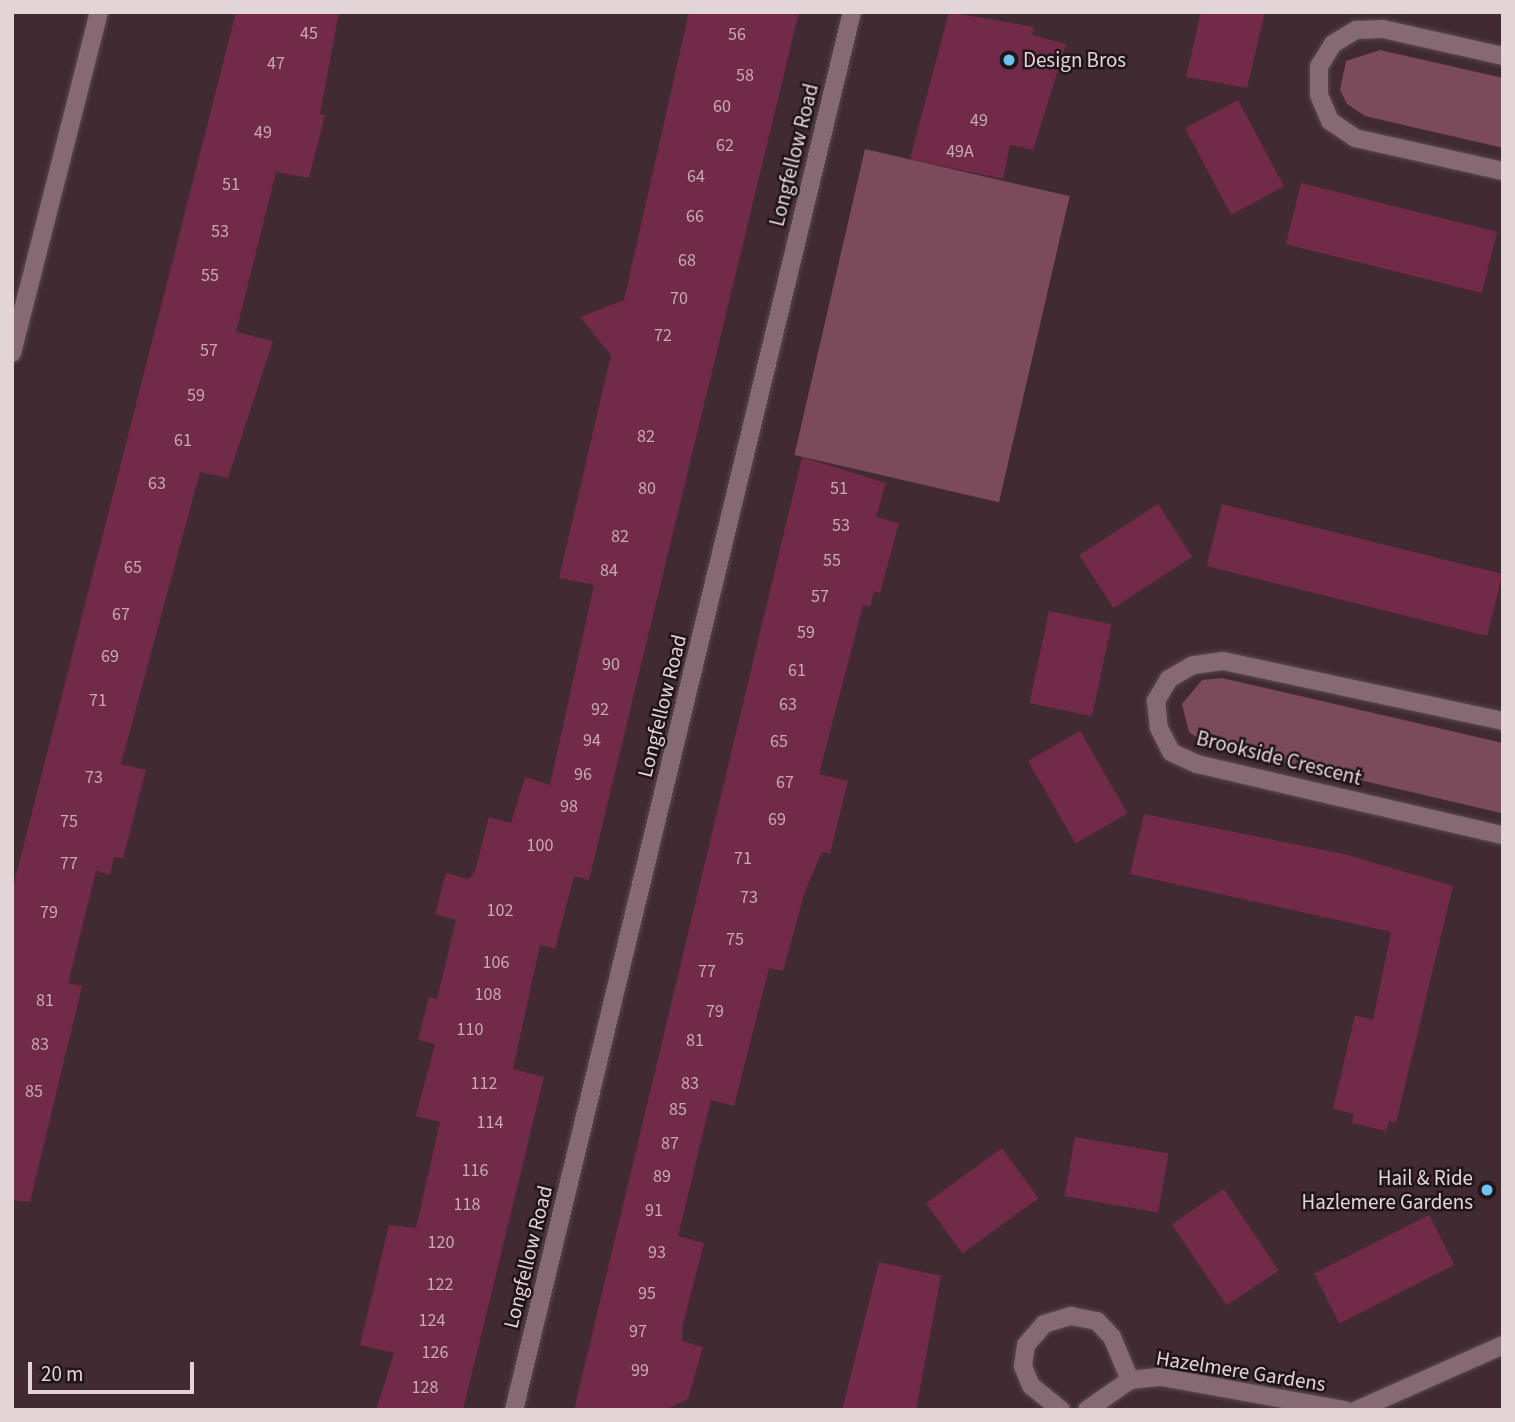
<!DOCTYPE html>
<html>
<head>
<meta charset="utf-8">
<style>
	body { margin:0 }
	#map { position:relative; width:1515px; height:1422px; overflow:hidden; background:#412a32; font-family:"Source Sans 3",sans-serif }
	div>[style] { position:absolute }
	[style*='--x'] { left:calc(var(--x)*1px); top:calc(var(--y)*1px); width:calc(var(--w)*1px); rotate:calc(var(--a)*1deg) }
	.green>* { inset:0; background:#7b4b5c; transform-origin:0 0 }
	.building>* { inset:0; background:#722a49; transform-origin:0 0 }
	.roads { filter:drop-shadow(0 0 2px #5b484e) drop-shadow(0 0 2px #5b484e) }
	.lane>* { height:18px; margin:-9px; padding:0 9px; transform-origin:9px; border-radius:9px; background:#856a73 }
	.street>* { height:18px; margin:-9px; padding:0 9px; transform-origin:9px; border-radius:9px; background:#856a73 }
	.dots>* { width:19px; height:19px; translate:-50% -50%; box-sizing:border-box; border:4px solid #201619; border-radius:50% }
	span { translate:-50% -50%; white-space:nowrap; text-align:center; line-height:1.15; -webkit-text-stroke:5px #201619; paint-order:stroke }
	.number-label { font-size:18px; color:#c7aab4 }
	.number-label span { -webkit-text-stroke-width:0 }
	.poi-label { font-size:21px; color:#e3d4d8 }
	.left { translate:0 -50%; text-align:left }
	.right { translate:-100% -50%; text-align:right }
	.street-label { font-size:21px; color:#e3d4d8 }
	.frame { position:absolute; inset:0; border:14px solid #e3d4d8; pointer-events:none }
	.scale { position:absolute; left:28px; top:1362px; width:166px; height:32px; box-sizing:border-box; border:4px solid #e3d4d8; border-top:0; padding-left:9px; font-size:21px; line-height:24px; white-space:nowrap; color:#e3d4d8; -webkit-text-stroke:5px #201619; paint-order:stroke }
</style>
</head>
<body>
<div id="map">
	<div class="green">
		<i style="clip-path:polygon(1380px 50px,1503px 78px,1503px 148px,1365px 116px,1347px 104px,1340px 90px,1346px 61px)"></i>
		<i style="left:865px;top:149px;width:210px;height:314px;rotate:13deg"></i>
		<i style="clip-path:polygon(1222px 678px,1503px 743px,1501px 813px,1206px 744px,1189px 732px,1182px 704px,1202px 680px)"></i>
	</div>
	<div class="building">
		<i style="clip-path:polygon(236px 12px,339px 12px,320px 114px,325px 115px,309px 178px,276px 172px,236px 332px,273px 341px,228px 478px,200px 472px,121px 764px,146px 770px,123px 858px,114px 857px,110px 875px,96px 871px,68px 983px,82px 986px,30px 1202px,12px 1200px,12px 891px)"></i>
		<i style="clip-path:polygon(689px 12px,799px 12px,589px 880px,574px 876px,555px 949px,540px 945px,513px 1069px,544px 1077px,463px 1410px,376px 1410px,394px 1353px,360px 1345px,389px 1225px,416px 1228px,440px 1122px,416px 1116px,435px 1044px,418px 1040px,429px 997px,437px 999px,456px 920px,435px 914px,446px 873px,469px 879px,475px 871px,489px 817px,511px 823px,525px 777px,550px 785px,594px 585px,559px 578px,611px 355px,580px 317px,624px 300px)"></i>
		<i style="clip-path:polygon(949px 12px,1034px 27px,1032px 35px,1066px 44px,1033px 150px,1010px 145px,1003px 179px,910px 159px)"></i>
		<i style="clip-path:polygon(1201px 12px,1265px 12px,1247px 88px,1186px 77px)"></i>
		<i style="left:1238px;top:100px;width:98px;height:60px;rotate:62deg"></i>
		<i style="left:1301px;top:183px;width:202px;height:63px;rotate:14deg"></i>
		<i style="clip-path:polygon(802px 457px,886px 483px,876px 517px,899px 523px,880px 593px,874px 591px,870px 607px,863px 605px,819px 774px,848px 781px,830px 854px,822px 852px,805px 891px,783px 971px,769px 968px,734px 1106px,711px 1100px,678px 1236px,704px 1243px,683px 1324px,682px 1341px,703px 1347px,688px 1399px,665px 1410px,574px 1410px)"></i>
		<i style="left:1158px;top:504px;width:63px;height:94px;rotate:57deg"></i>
		<i style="left:1222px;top:504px;width:289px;height:64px;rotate:14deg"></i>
		<i style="left:1049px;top:611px;width:64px;height:94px;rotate:12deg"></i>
		<i style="left:1080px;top:731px;width:95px;height:60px;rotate:60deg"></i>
		<i style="clip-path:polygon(1144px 814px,1344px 854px,1453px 886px,1396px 1123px,1389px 1121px,1386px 1131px,1352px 1123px,1354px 1114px,1333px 1109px,1355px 1015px,1373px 1020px,1391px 932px,1130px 874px)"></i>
		<i style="left:1075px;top:1137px;width:95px;height:60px;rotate:10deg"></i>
		<i style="left:1002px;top:1148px;width:62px;height:94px;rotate:54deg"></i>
		<i style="left:1224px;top:1189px;width:98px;height:63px;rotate:56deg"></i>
		<i style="left:1429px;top:1215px;width:56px;height:129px;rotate:63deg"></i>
		<i style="clip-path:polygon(879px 1262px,941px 1276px,916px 1410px,842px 1410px)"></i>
	</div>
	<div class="roads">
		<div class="lane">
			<i style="--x:1061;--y:1410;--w:38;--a:-141"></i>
			<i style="--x:1031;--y:1386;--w:22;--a:-112"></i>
			<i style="--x:1023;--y:1366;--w:21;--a:-82"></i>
			<i style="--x:1026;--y:1345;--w:28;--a:-49"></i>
			<i style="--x:1044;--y:1324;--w:28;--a:-17"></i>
			<i style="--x:1071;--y:1316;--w:26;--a:11"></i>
			<i style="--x:1097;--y:1321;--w:22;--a:47"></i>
			<i style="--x:1112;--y:1337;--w:47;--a:67.3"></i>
		</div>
		<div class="street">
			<i style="--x:1503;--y:56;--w:123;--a:-167.3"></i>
			<i style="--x:1383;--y:29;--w:27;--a:178"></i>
			<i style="--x:1356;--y:30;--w:27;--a:149"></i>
			<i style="--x:1333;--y:44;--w:26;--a:122"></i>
			<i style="--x:1319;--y:66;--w:29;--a:90"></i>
			<i style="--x:1319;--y:95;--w:28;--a:67"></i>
			<i style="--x:1330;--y:121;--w:30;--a:34"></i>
			<i style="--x:1355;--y:138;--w:152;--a:12.6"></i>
			<i style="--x:12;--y:353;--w:352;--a:-75.7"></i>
			<i style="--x:1503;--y:721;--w:286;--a:-167.9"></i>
			<i style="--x:1223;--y:661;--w:30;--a:172"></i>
			<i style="--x:1193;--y:665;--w:28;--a:150"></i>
			<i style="--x:1169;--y:679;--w:26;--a:121"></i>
			<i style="--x:1156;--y:701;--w:27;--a:84"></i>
			<i style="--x:1159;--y:728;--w:27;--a:63"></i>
			<i style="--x:1171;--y:752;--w:29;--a:25"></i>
			<i style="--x:1197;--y:764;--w:314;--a:13.1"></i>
			<i style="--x:514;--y:1410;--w:1438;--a:-76.41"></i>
			<i style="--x:1087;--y:1410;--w:52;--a:-34.9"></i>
			<i style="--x:1130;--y:1380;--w:31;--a:-6"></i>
			<i style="--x:1161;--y:1377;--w:187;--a:10.2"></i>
			<i style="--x:1357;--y:1410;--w:160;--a:-24"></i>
		</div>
	</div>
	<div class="dots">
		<i style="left:1009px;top:60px;background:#6fc2f4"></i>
		<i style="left:1487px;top:1190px;background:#6fc2f4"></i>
	</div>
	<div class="number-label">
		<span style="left:309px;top:34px">45</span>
		<span style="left:737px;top:35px">56</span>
		<span style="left:276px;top:64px">47</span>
		<span style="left:745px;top:76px">58</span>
		<span style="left:722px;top:107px">60</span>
		<span style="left:979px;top:121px">49</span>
		<span style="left:263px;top:133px">49</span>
		<span style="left:725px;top:146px">62</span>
		<span style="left:960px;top:152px">49A</span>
		<span style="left:696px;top:177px">64</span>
		<span style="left:231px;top:185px">51</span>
		<span style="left:695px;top:217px">66</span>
		<span style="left:220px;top:232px">53</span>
		<span style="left:687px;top:261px">68</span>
		<span style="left:210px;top:276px">55</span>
		<span style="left:679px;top:299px">70</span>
		<span style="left:663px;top:336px">72</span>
		<span style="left:209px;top:351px">57</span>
		<span style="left:196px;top:396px">59</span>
		<span style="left:646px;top:437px">82</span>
		<span style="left:183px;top:441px">61</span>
		<span style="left:157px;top:484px">63</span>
		<span style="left:647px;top:489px">80</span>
		<span style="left:839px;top:489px">51</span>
		<span style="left:841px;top:526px">53</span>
		<span style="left:620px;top:537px">82</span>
		<span style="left:832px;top:561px">55</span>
		<span style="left:133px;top:568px">65</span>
		<span style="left:609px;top:571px">84</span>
		<span style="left:820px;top:597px">57</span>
		<span style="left:121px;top:615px">67</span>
		<span style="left:806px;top:633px">59</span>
		<span style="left:110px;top:657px">69</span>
		<span style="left:611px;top:665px">90</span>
		<span style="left:797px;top:671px">61</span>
		<span style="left:98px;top:701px">71</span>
		<span style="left:788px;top:705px">63</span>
		<span style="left:600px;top:710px">92</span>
		<span style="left:592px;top:741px">94</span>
		<span style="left:779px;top:742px">65</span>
		<span style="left:583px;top:775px">96</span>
		<span style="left:94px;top:778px">73</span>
		<span style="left:785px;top:783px">67</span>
		<span style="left:569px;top:807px">98</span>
		<span style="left:777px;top:820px">69</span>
		<span style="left:69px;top:822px">75</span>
		<span style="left:540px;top:846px">100</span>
		<span style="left:743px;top:859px">71</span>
		<span style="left:69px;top:864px">77</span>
		<span style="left:749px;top:898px">73</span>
		<span style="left:500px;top:911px">102</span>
		<span style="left:49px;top:913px">79</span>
		<span style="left:735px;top:940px">75</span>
		<span style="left:496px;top:963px">106</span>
		<span style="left:707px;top:972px">77</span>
		<span style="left:488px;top:995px">108</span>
		<span style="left:45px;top:1001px">81</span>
		<span style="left:715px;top:1012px">79</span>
		<span style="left:470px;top:1030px">110</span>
		<span style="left:695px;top:1041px">81</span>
		<span style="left:40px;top:1045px">83</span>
		<span style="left:484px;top:1084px">112</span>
		<span style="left:690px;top:1084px">83</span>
		<span style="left:34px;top:1092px">85</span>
		<span style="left:678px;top:1110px">85</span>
		<span style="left:490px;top:1123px">114</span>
		<span style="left:670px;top:1144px">87</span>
		<span style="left:475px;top:1171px">116</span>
		<span style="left:662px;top:1177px">89</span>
		<span style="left:467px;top:1205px">118</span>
		<span style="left:654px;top:1211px">91</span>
		<span style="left:441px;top:1243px">120</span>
		<span style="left:657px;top:1253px">93</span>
		<span style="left:440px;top:1285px">122</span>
		<span style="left:647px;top:1294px">95</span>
		<span style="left:432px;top:1321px">124</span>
		<span style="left:638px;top:1332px">97</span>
		<span style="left:435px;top:1353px">126</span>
		<span style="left:640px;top:1371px">99</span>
		<span style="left:425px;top:1388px">128</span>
	</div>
	<div class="poi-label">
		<span class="left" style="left:1023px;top:60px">Design Bros</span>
		<span class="right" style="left:1473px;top:1190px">Hail &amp; Ride<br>Hazlemere Gardens</span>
	</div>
	<div class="street-label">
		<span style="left:794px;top:155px;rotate:-76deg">Longfellow Road</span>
		<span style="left:662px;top:706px;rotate:-76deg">Longfellow Road</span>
		<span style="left:1279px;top:758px;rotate:14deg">Brookside Crescent</span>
		<span style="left:528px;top:1257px;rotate:-76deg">Longfellow Road</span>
		<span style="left:1241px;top:1371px;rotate:9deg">Hazelmere Gardens</span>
	</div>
	<div class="frame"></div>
	<div class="scale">20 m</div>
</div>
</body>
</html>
